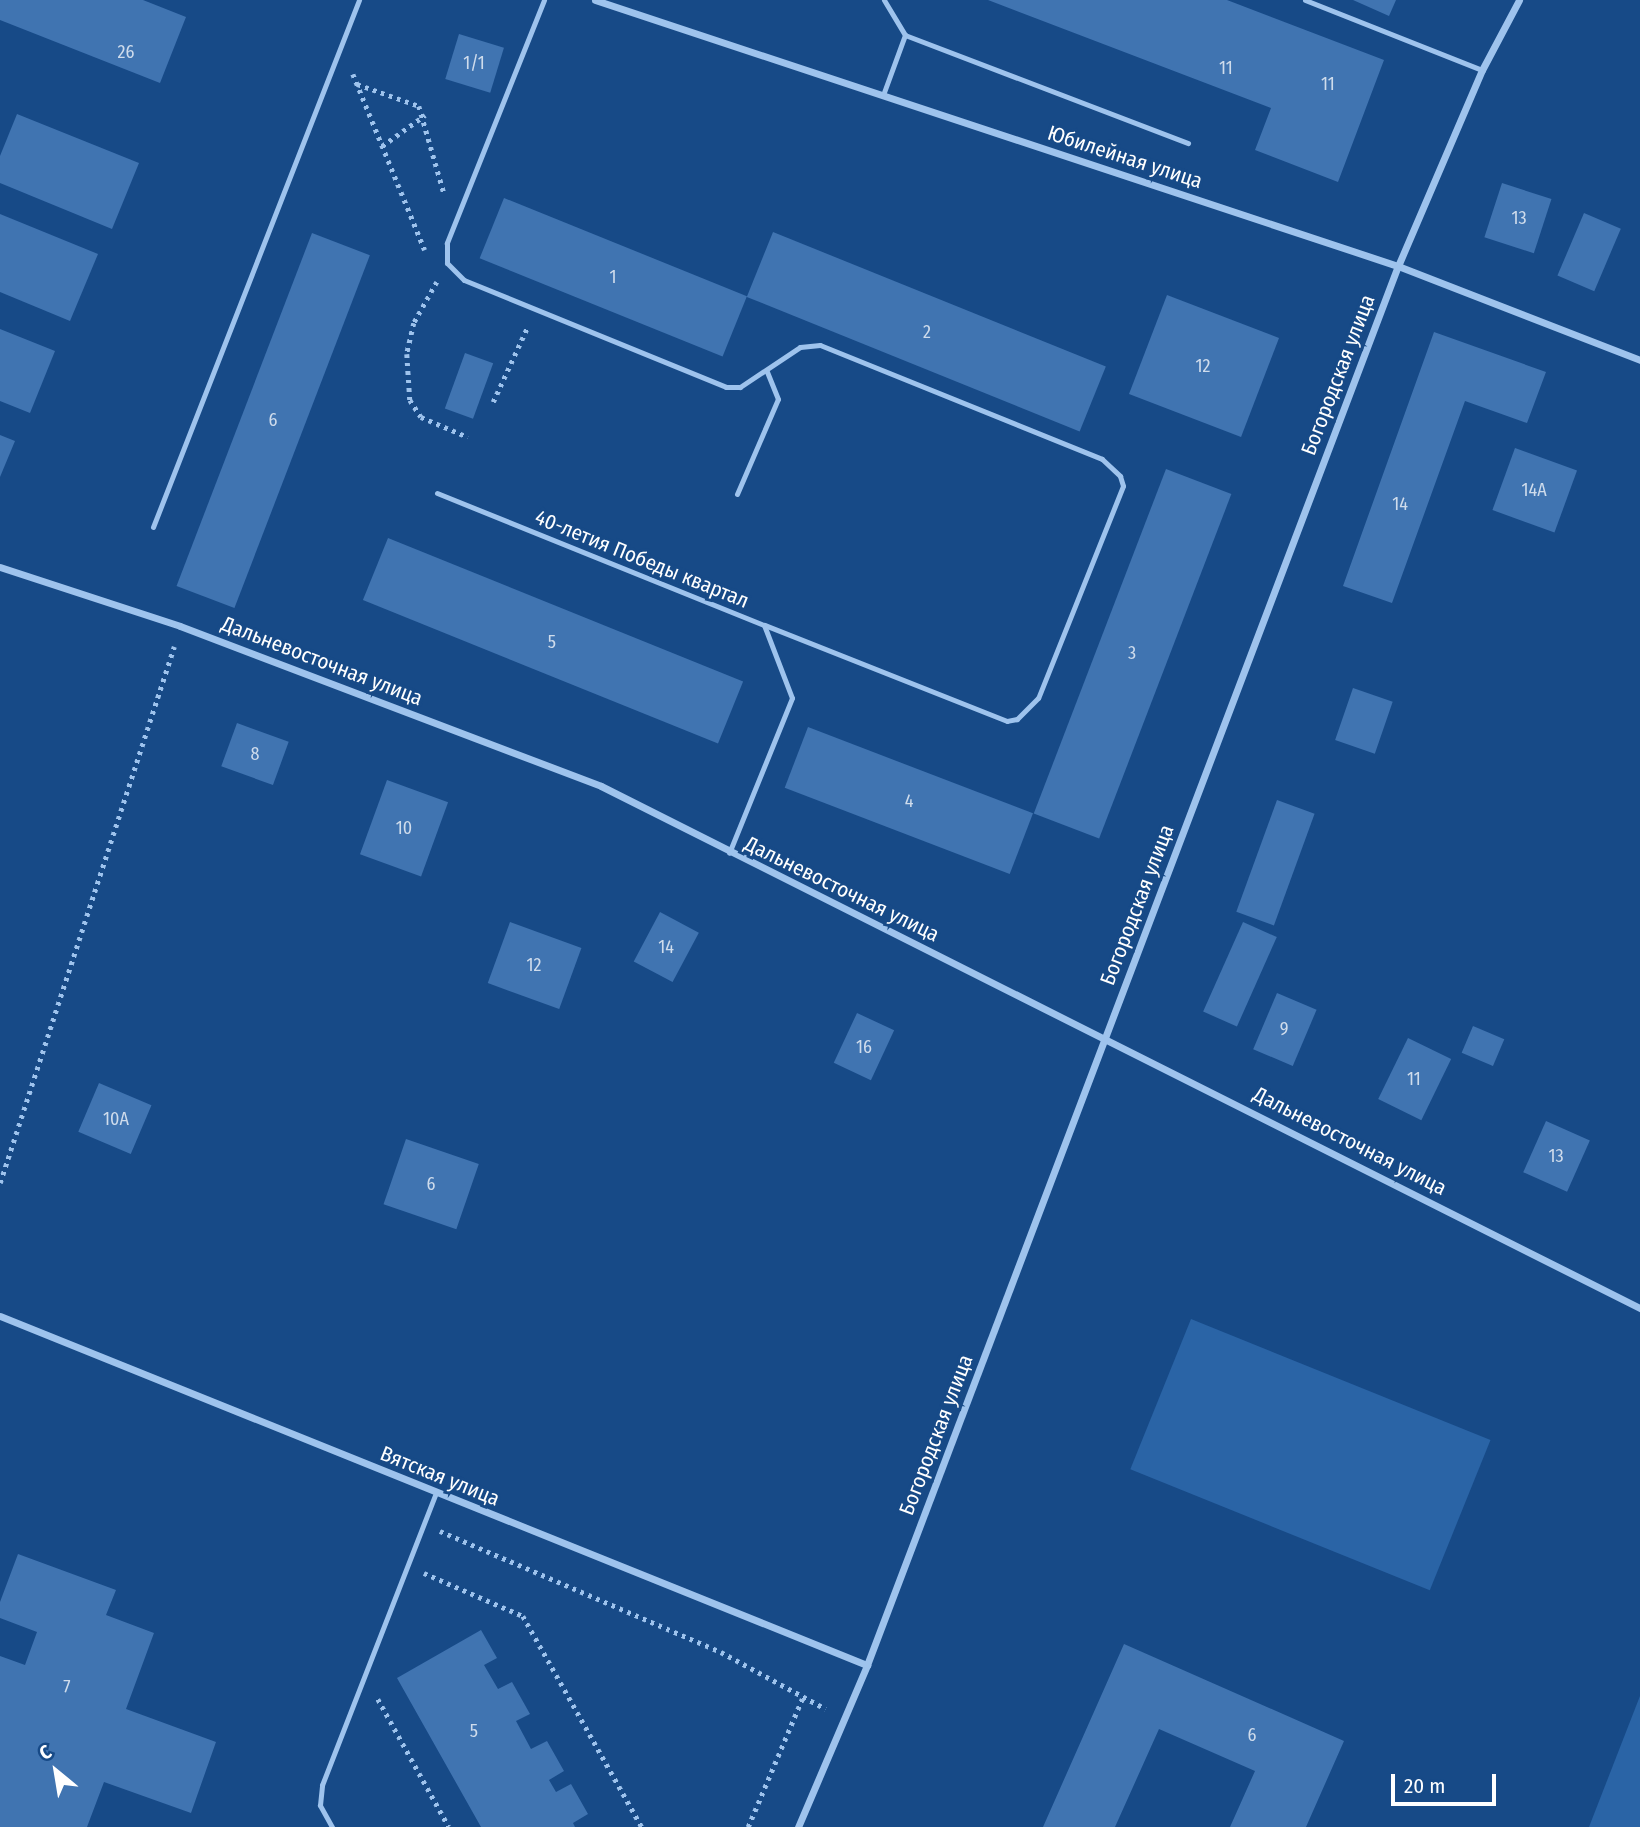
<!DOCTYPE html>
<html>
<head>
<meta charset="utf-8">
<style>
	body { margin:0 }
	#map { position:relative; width:1640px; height:1827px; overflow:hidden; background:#174a87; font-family:"Fira Sans Condensed",sans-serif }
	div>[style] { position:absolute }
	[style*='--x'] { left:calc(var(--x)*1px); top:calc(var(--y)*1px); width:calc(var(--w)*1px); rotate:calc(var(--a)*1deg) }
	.green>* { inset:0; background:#2a64a6; transform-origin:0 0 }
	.building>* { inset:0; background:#4074b1; transform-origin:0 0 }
	.path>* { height:4.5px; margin-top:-2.25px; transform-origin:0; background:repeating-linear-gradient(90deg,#9ec3ed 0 3.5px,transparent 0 8.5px) }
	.service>* { height:5px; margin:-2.5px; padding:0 2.5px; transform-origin:2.5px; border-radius:2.5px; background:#9ec3ed }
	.minor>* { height:7px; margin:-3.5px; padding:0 3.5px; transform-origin:3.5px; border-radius:3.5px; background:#9ec3ed }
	span { translate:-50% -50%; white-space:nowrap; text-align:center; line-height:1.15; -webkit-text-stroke:6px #174a87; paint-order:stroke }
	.number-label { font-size:18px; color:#cfdcec }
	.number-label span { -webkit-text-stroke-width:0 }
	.street-label { font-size:21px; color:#fff }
	.north { position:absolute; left:21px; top:1736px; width:70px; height:70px; -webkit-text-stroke:5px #174a87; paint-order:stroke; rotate:330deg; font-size:19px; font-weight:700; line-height:28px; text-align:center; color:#fff }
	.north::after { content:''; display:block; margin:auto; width:24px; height:32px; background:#fff; clip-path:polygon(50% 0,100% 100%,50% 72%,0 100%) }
	.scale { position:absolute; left:1391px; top:1774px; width:105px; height:32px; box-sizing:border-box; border:4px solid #fff; border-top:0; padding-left:9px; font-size:21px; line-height:24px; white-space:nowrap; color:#fff; -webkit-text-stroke:5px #174a87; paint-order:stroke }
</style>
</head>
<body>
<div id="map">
	<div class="green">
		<i style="left:1191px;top:1319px;width:323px;height:162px;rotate:22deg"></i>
		<i style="clip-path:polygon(1640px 1696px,1640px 1827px,1589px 1827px)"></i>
	</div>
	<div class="building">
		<i style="clip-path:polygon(0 0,143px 0,186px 17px,160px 83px,0 20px)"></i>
		<i style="clip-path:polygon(988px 0,1227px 0,1384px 60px,1338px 182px,1255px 150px,1271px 108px)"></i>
		<i style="clip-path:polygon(1353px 0,1396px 0,1389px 16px)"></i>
		<i style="left:459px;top:34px;width:47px;height:47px;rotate:17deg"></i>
		<i style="clip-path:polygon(17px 114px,139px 163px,112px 229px,0 183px,0 156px)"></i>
		<i style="left:1502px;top:183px;width:52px;height:57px;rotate:18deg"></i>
		<i style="left:504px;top:198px;width:262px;height:65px;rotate:22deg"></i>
		<i style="left:1584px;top:213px;width:40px;height:68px;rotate:23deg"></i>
		<i style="clip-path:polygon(0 214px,98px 254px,70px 321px,0 292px)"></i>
		<i style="left:773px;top:232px;width:359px;height:70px;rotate:22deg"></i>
		<i style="left:312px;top:233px;width:62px;height:378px;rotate:21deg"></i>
		<i style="left:1167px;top:295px;width:120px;height:106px;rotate:21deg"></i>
		<i style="clip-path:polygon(0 329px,55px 351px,30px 413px,0 401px)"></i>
		<i style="clip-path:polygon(1434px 332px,1546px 372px,1527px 423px,1465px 401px,1392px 603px,1343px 586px)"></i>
		<i style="left:465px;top:353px;width:30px;height:59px;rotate:20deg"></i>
		<i style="clip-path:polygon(0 435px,15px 441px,0 477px)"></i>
		<i style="left:1515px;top:448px;width:66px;height:66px;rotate:20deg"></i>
		<i style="left:1166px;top:469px;width:70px;height:369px;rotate:21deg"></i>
		<i style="left:388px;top:538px;width:383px;height:67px;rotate:22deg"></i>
		<i style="left:1353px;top:688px;width:42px;height:55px;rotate:19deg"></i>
		<i style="left:237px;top:723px;width:55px;height:46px;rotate:20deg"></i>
		<i style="left:808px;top:727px;width:241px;height:65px;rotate:21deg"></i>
		<i style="left:387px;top:780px;width:65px;height:79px;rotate:20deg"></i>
		<i style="left:1277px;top:800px;width:40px;height:119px;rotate:20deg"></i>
		<i style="left:660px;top:912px;width:44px;height:56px;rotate:28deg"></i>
		<i style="left:510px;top:922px;width:76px;height:65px;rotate:20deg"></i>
		<i style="left:1243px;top:922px;width:37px;height:98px;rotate:24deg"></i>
		<i style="left:1277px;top:993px;width:43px;height:61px;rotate:23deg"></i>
		<i style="left:857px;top:1013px;width:41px;height:55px;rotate:25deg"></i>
		<i style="left:1473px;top:1026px;width:34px;height:29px;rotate:23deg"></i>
		<i style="left:1408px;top:1038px;width:48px;height:68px;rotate:26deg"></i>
		<i style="left:99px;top:1083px;width:57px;height:53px;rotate:23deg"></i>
		<i style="left:1546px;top:1121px;width:48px;height:56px;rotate:24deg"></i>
		<i style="left:406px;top:1139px;width:77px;height:69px;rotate:19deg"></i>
		<i style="clip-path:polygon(18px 1554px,116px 1590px,106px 1615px,154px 1633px,126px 1709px,216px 1742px,191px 1813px,104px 1782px,87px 1827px,0 1827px,0 1656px,25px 1665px,37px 1632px,0 1618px,0 1602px)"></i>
		<i style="clip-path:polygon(481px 1630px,497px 1658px,484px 1665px,498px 1689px,512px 1682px,530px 1714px,516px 1721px,531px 1749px,547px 1741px,564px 1771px,549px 1780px,556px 1792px,571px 1784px,588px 1814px,573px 1823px,575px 1827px,481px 1827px,397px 1678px)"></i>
		<i style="clip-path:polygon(1124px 1644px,1344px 1741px,1306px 1827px,1230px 1827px,1255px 1771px,1159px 1729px,1115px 1827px,1043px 1827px)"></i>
	</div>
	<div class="path">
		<i style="--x:353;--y:74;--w:190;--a:67.8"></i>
		<i style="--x:357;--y:84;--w:66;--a:19.5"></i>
		<i style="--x:419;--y:106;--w:91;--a:74"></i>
		<i style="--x:382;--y:146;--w:53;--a:-35.8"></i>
		<i style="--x:437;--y:282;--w:47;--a:119.3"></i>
		<i style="--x:414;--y:323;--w:32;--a:103"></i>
		<i style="--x:407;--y:354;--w:46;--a:86.3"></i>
		<i style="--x:410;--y:400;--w:20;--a:57"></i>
		<i style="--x:421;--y:417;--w:51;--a:23.1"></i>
		<i style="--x:493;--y:402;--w:84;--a:-65.3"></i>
		<i style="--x:0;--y:1183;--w:564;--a:-72.02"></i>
		<i style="--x:440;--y:1531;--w:306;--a:23.3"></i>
		<i style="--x:721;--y:1652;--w:119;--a:28.5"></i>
		<i style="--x:424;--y:1573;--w:108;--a:23.5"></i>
		<i style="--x:523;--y:1616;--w:242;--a:60.6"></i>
		<i style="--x:378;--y:1699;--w:146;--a:61"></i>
		<i style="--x:748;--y:1827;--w:139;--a:-67.1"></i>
	</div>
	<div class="service">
		<i style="--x:544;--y:0;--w:262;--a:111.8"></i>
		<i style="--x:447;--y:243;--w:20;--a:90"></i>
		<i style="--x:447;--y:263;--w:24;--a:45"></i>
		<i style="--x:464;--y:280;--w:283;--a:22.2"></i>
		<i style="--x:726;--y:387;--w:14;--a:0"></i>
		<i style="--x:740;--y:387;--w:72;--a:-33.7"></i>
		<i style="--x:800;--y:347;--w:20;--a:-6"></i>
		<i style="--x:820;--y:345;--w:304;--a:22"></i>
		<i style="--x:1102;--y:459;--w:25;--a:43"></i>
		<i style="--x:1120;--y:476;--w:10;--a:73"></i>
		<i style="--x:1123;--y:486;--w:228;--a:111.8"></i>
		<i style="--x:1038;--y:698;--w:30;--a:135"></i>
		<i style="--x:1017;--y:719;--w:10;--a:169"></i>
		<i style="--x:1007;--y:721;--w:261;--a:-158.4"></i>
		<i style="--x:884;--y:0;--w:41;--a:59"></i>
		<i style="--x:1305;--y:0;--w:190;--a:21.6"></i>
		<i style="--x:883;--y:95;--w:64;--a:-69.9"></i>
		<i style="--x:905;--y:35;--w:303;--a:20.9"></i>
		<i style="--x:437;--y:493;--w:353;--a:22"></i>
		<i style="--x:764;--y:625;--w:78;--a:69"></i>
		<i style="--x:792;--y:698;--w:167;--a:112.1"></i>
		<i style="--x:737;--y:494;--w:103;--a:-66.7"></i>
		<i style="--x:778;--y:399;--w:31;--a:-112"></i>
		<i style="--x:153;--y:527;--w:566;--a:-68.65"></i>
		<i style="--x:332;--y:1827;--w:25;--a:-119"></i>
		<i style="--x:320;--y:1805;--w:20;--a:-84"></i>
		<i style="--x:322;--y:1785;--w:313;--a:-68.7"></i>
	</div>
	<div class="minor">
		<i style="--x:595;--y:0;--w:846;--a:18.33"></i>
		<i style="--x:1398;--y:266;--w:260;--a:21.2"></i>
		<i style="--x:0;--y:567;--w:189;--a:18.1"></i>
		<i style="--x:180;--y:626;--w:450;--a:20.8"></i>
		<i style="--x:601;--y:786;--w:1163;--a:26.68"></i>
		<i style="--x:0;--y:1316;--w:935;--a:21.93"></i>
		<i style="--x:798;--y:1827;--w:176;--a:-66.9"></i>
		<i style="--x:867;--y:1665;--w:1496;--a:-69.22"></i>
		<i style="--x:1398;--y:266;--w:213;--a:-66.8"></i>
		<i style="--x:1482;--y:70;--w:79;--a:-62.1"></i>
	</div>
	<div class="number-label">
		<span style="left:126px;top:52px">26</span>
		<span style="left:474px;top:63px">1/1</span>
		<span style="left:1226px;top:68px">11</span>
		<span style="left:1328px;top:84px">11</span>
		<span style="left:1519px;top:218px">13</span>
		<span style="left:613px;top:277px">1</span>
		<span style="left:927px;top:332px">2</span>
		<span style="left:1203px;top:366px">12</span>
		<span style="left:273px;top:420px">6</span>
		<span style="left:1534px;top:490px">14А</span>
		<span style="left:1400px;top:504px">14</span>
		<span style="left:552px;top:642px">5</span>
		<span style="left:1132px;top:653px">3</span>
		<span style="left:255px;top:754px">8</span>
		<span style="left:909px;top:801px">4</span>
		<span style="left:404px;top:828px">10</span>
		<span style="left:666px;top:947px">14</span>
		<span style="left:534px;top:965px">12</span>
		<span style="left:1284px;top:1029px">9</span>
		<span style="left:864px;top:1047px">16</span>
		<span style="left:1414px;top:1079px">11</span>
		<span style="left:116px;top:1119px">10А</span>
		<span style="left:1556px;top:1156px">13</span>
		<span style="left:431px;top:1184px">6</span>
		<span style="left:67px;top:1687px">7</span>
		<span style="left:474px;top:1731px">5</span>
		<span style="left:1252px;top:1735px">6</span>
	</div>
	<div class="street-label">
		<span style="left:1125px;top:157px;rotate:18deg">Юбилейная улица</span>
		<span style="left:1338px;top:375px;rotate:-69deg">Богородская улица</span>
		<span style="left:642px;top:559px;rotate:22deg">40-летия Победы квартал</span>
		<span style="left:322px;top:661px;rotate:21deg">Дальневосточная улица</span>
		<span style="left:842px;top:889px;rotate:26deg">Дальневосточная улица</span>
		<span style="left:1137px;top:905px;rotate:-69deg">Богородская улица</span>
		<span style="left:1350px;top:1141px;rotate:27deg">Дальневосточная улица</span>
		<span style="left:936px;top:1435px;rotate:-69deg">Богородская улица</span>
		<span style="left:440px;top:1476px;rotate:22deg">Вятская улица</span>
	</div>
	<div class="north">С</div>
	<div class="scale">20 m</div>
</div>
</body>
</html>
